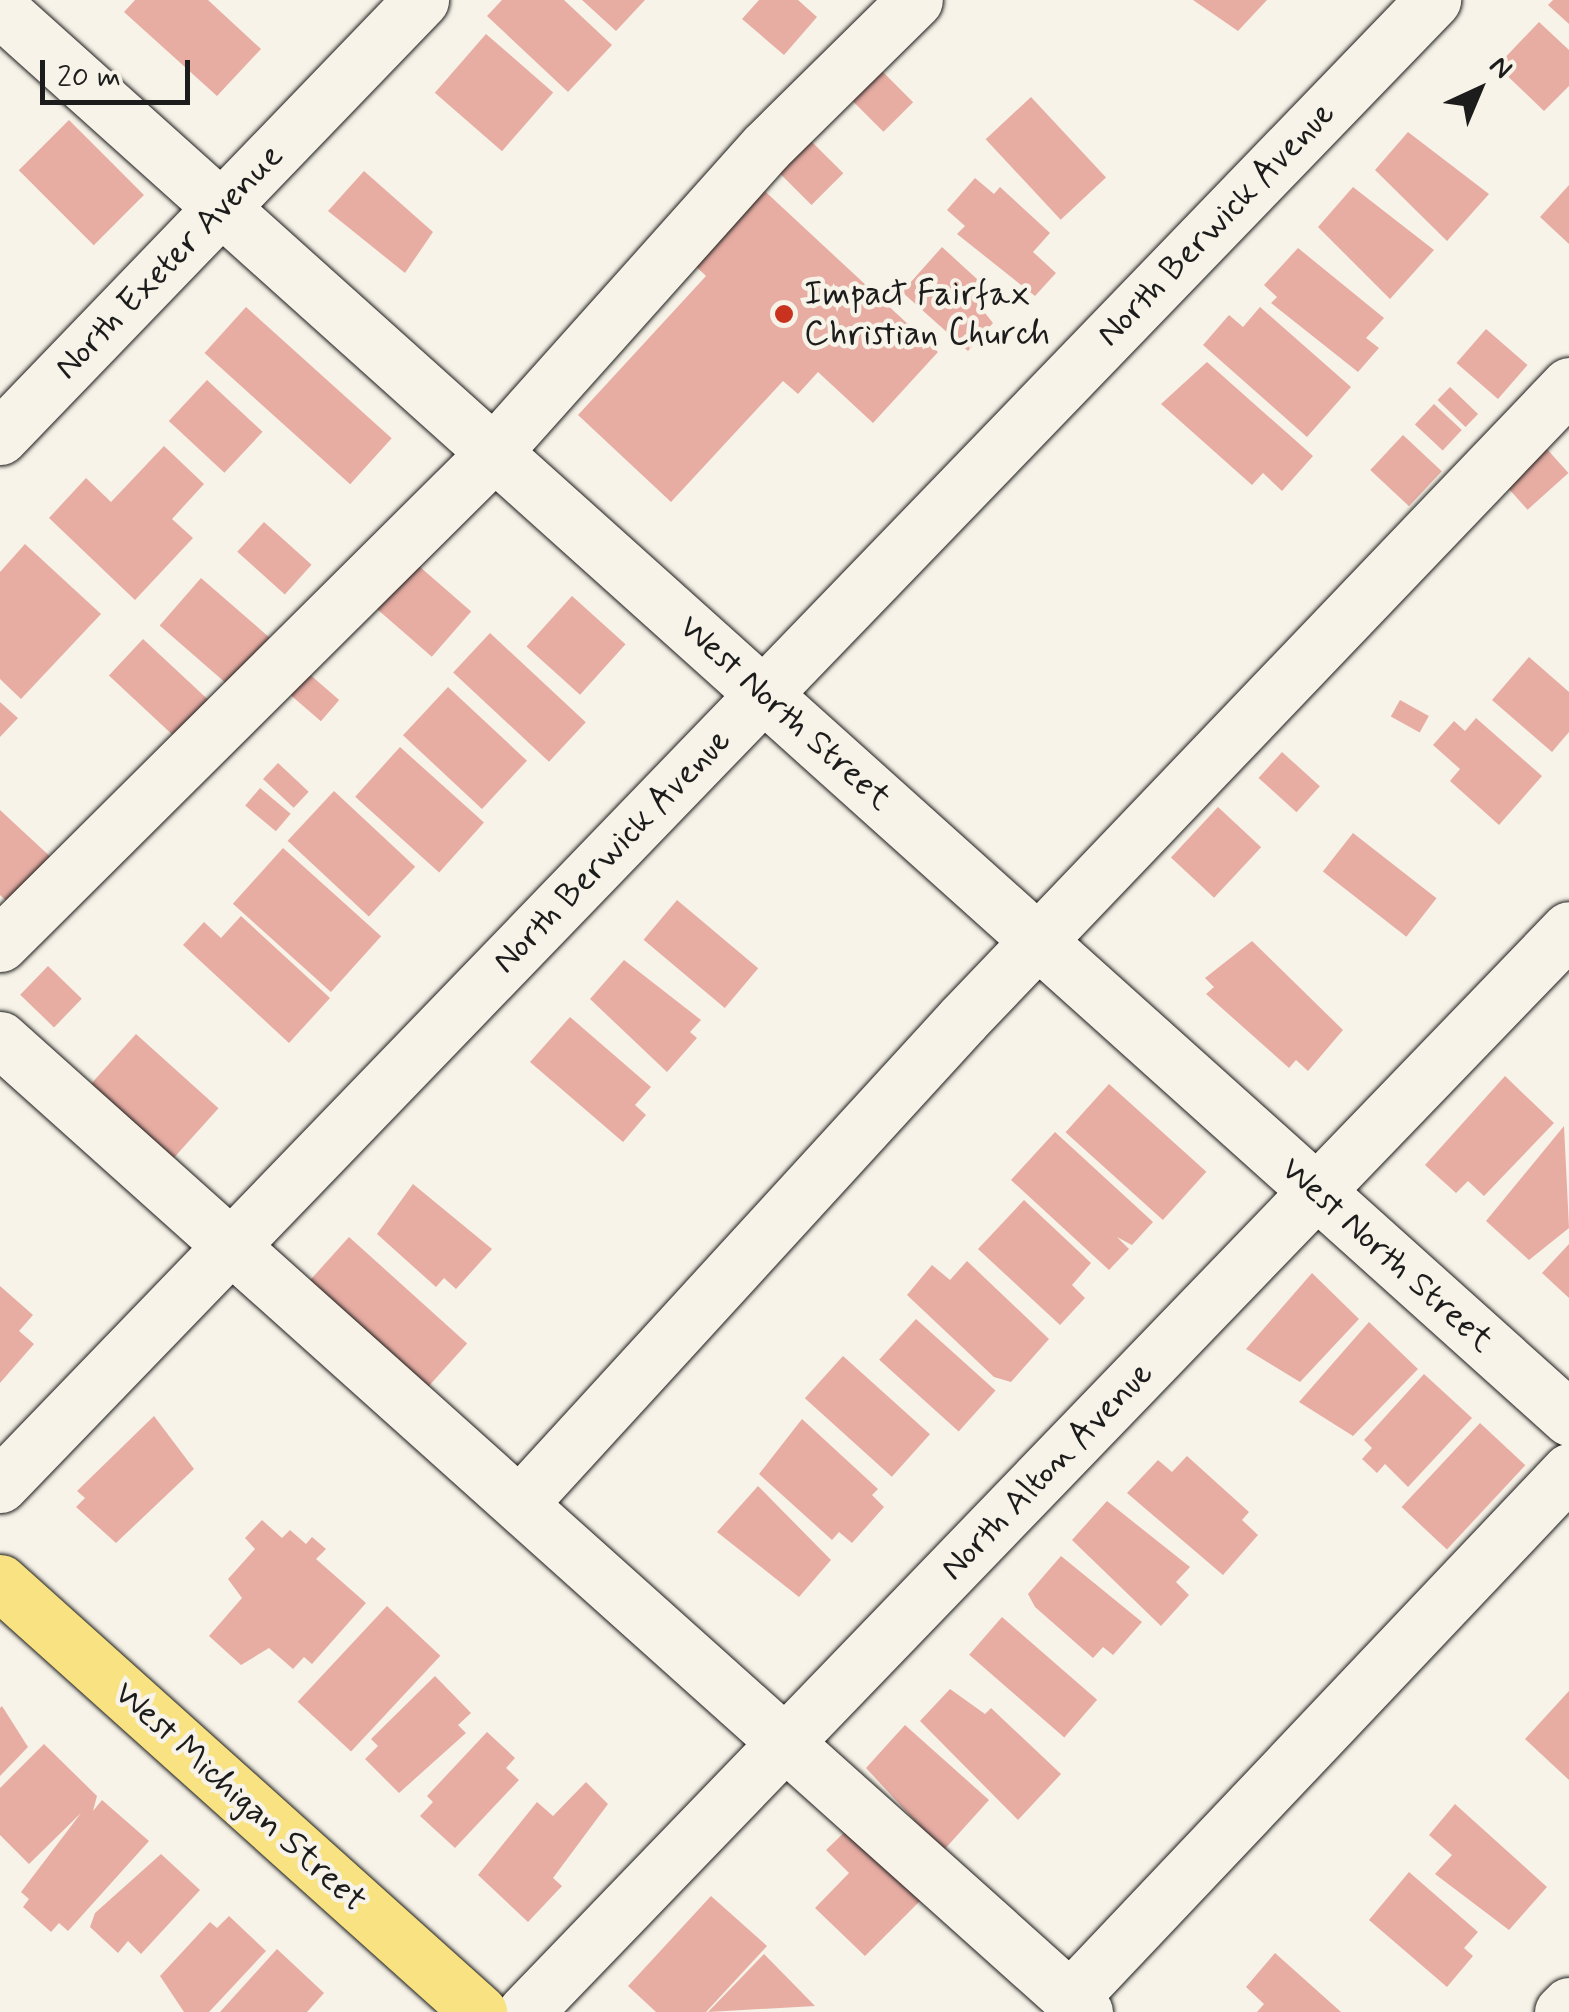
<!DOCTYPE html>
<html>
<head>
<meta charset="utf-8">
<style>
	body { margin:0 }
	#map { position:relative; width:1569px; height:2012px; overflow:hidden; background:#f7f3e8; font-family:Mynerve,sans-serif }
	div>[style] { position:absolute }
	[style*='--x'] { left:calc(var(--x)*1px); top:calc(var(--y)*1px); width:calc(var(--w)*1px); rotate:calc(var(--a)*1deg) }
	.building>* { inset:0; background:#e7ada3; transform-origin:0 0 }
	.roads { filter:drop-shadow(0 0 2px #1c1c1c) drop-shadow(0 0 2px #1c1c1c) }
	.minor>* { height:55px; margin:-27.5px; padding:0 27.5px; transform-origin:27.5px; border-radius:27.5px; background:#f7f3e8 }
	.major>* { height:55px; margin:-27.5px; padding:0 27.5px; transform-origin:27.5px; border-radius:27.5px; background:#f8e281 }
	.dots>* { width:28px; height:28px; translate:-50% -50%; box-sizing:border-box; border:5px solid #f7f3e8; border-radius:50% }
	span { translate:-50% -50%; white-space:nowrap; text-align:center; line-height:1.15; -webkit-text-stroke:9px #f7f3e8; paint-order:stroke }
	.street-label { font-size:35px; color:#1c1c1c }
	.poi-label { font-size:35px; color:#1c1c1c }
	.left { translate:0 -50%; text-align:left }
	.north { position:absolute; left:1429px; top:40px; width:100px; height:100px; -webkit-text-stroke:8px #f7f3e8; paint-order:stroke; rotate:44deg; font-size:28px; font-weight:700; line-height:40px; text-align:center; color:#1c1c1c }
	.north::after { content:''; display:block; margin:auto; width:35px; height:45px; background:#1c1c1c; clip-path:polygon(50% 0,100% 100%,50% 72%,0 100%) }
	.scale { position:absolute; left:40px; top:60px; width:150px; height:45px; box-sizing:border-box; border:5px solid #1c1c1c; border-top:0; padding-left:12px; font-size:30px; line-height:35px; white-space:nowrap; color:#1c1c1c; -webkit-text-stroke:8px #f7f3e8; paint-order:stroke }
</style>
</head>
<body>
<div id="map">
	<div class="building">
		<i style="clip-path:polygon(135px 0,208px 0,261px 49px,217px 96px,124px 12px)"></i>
		<i style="clip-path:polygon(502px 0,564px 0,612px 45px,568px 92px,487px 16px)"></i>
		<i style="clip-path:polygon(582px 0,645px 0,616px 31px)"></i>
		<i style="clip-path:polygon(759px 0,798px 0,817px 17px,784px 55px,742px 19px)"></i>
		<i style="clip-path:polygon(1193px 0,1267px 0,1238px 31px)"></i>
		<i style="clip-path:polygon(1553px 0,1569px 0,1569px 24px,1548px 5px)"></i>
		<i style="clip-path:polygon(1539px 22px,1569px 50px,1569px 86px,1544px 111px,1497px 66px)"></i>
		<i style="left:486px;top:34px;width:89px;height:78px;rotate:41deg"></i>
		<i style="left:870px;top:59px;width:61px;height:42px;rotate:45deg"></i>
		<i style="left:1031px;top:97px;width:110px;height:62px;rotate:47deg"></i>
		<i style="left:69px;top:120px;width:106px;height:71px;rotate:45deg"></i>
		<i style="clip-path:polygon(1408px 132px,1489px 194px,1447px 241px,1375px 170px)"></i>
		<i style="left:803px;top:133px;width:57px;height:45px;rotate:45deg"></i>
		<i style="clip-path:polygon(364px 171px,433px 232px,405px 273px,328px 211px)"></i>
		<i style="clip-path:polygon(975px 178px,994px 194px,1000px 187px,1050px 233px,1033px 252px,1056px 273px,1035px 296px,957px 234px,965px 226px,947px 210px)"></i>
		<i style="clip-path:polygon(756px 183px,938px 352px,873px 423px,818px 372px,798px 394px,783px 381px,671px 502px,578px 415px,706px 276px,686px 257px)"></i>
		<i style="clip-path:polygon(1569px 185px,1569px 244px,1540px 217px)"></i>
		<i style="clip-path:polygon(1353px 187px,1434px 250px,1390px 299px,1318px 227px)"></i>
		<i style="clip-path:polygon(942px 247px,989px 290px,977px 303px,993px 323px,968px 351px,902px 292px)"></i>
		<i style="clip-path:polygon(1298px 248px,1384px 318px,1366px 338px,1379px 348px,1358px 372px,1271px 303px,1277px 297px,1264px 285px)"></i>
		<i style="left:246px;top:307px;width:196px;height:62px;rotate:42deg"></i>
		<i style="clip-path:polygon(1260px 307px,1351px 387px,1307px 437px,1203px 345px,1229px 315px,1243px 327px)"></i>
		<i style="left:1486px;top:329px;width:55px;height:45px;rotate:41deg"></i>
		<i style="clip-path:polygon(1207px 362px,1313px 456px,1282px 491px,1263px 473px,1252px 485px,1161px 404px)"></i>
		<i style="left:207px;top:380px;width:76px;height:56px;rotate:43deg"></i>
		<i style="left:1450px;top:387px;width:39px;height:18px;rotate:44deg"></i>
		<i style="left:1434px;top:404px;width:38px;height:28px;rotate:43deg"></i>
		<i style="left:1403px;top:435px;width:53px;height:48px;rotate:43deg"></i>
		<i style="left:1537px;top:438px;width:47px;height:55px;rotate:48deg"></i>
		<i style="clip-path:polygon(164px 446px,204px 484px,172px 519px,193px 538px,135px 600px,49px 518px,86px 478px,111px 502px)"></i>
		<i style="left:264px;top:522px;width:64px;height:40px;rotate:42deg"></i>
		<i style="clip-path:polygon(25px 544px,101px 614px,21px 699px,0 679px,0 572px)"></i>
		<i style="left:404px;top:553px;width:89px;height:60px;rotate:41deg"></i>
		<i style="left:201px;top:578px;width:91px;height:63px;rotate:41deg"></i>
		<i style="left:572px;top:596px;width:72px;height:68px;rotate:42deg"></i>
		<i style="left:490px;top:633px;width:131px;height:54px;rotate:43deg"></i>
		<i style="left:143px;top:639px;width:92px;height:50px;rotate:43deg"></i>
		<i style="clip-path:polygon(1529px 657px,1569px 692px,1569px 732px,1552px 752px,1492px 700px)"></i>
		<i style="left:300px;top:666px;width:52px;height:28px;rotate:41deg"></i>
		<i style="left:448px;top:687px;width:108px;height:66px;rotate:43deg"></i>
		<i style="left:1400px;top:700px;width:33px;height:19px;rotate:29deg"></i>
		<i style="clip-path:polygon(0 702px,18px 718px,0 737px)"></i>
		<i style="clip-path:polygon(1476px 718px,1542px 776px,1499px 825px,1450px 781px,1460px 769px,1433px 745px,1454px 721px,1465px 731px)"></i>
		<i style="left:400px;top:747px;width:113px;height:67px;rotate:42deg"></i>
		<i style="left:1282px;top:752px;width:51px;height:35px;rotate:42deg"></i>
		<i style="left:278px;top:763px;width:42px;height:22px;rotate:43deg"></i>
		<i style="left:260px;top:788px;width:40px;height:23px;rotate:40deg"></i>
		<i style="left:334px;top:791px;width:111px;height:68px;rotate:43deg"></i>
		<i style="left:1218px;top:807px;width:59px;height:69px;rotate:43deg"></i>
		<i style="clip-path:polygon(0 810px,55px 861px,13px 907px,0 895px)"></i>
		<i style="left:1353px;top:833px;width:106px;height:49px;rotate:38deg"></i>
		<i style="left:283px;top:848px;width:132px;height:75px;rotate:42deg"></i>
		<i style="left:677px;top:900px;width:106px;height:52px;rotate:40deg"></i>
		<i style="clip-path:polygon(241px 916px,330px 998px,289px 1043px,183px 945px,204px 922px,221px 938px)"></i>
		<i style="clip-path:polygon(1252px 941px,1343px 1030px,1308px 1071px,1296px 1060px,1289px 1068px,1206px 994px,1214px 987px,1205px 978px)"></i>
		<i style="clip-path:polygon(624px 960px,701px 1020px,690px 1032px,697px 1038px,667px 1072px,590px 999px)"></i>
		<i style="left:48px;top:966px;width:47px;height:40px;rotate:44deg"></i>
		<i style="clip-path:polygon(570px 1017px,651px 1087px,635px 1105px,646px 1115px,623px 1142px,530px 1062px)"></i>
		<i style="left:136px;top:1034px;width:111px;height:70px;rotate:42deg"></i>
		<i style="clip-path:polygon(1505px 1076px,1554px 1123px,1484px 1196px,1468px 1181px,1456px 1193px,1425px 1165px)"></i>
		<i style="left:1109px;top:1084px;width:131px;height:65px;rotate:42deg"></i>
		<i style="clip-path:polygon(1564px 1126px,1569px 1228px,1529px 1260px,1486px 1221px)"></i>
		<i style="clip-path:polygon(1055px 1132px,1153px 1222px,1132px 1245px,1117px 1237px,1129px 1249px,1109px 1270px,1011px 1180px)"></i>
		<i style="clip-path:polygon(413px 1184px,492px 1249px,456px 1289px,444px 1278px,436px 1287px,377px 1234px)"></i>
		<i style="clip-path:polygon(1024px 1200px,1091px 1263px,1072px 1285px,1085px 1298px,1060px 1325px,978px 1249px)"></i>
		<i style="left:349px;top:1237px;width:159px;height:62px;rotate:42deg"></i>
		<i style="clip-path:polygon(1569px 1244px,1569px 1298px,1542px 1273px)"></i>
		<i style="clip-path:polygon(967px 1261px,1049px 1339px,1011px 1382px,994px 1377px,907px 1295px,932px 1265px,950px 1280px)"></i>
		<i style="clip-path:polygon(1312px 1273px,1359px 1319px,1300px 1382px,1246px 1349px)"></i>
		<i style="clip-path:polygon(0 1286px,33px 1315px,19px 1331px,34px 1344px,0 1383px)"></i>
		<i style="left:916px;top:1319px;width:107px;height:55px;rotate:42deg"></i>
		<i style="clip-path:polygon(1369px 1322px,1418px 1369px,1353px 1436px,1299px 1402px)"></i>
		<i style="left:843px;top:1356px;width:117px;height:57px;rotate:42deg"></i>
		<i style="clip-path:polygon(1424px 1374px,1472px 1418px,1408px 1487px,1385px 1464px,1377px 1473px,1362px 1459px,1372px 1448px,1364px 1440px)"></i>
		<i style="clip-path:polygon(154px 1416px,194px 1469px,116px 1543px,76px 1507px,85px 1498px,77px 1491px)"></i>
		<i style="clip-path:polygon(802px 1419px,878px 1489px,872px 1495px,884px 1507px,852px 1543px,839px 1532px,832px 1540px,759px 1474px)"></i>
		<i style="left:1480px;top:1423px;width:62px;height:115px;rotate:43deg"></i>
		<i style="clip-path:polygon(1187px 1456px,1249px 1512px,1242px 1520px,1258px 1535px,1223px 1575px,1127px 1493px,1158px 1460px,1172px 1472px)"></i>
		<i style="clip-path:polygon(758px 1486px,831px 1560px,799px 1597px,717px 1532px)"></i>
		<i style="clip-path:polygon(1107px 1501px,1190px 1567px,1176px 1582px,1189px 1595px,1161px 1626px,1072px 1540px)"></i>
		<i style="clip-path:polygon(262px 1520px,282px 1538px,290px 1530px,306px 1544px,312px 1537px,326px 1549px,316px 1559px,366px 1603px,312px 1664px,304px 1657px,293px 1669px,269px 1648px,241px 1665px,209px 1636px,242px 1598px,228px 1579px,255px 1549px,245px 1538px)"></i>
		<i style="clip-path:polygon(1061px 1556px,1142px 1622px,1113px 1655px,1103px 1647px,1093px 1658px,1035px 1607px,1028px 1594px)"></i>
		<i style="left:387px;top:1606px;width:73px;height:131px;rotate:43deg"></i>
		<i style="left:1002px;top:1617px;width:126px;height:50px;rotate:41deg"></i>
		<i style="clip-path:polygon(435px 1676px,471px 1713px,458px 1725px,466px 1733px,399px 1793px,365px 1759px,378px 1746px,371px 1739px)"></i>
		<i style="clip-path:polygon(950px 1689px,985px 1714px,991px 1708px,1061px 1774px,1018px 1820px,920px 1721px)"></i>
		<i style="clip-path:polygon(1569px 1691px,1569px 1780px,1525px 1739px)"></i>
		<i style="clip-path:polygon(2px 1706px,28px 1747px,0 1776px,0 1708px)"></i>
		<i style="clip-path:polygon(905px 1725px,989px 1800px,943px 1851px,866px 1768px)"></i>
		<i style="clip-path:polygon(487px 1732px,515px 1758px,506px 1768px,519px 1780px,455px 1848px,420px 1816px,433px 1802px,427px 1796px)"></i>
		<i style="clip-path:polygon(44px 1744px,97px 1796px,93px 1811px,102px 1800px,149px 1841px,68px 1931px,59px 1923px,51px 1932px,23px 1907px,29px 1899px,21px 1892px,81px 1813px,29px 1864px,0 1835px,0 1788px)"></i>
		<i style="clip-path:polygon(586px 1782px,608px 1804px,553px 1878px,562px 1886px,528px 1922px,478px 1875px,537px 1802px,553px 1816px)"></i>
		<i style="clip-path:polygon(1455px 1804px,1547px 1887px,1509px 1930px,1435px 1874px,1452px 1855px,1429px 1835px)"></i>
		<i style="clip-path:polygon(855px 1822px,927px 1894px,865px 1956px,815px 1908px,849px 1873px,826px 1850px)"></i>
		<i style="clip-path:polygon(161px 1854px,200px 1890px,141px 1954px,128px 1941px,118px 1953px,90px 1927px,95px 1913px)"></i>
		<i style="clip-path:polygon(1409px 1872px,1478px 1932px,1464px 1948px,1473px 1956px,1447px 1987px,1369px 1920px)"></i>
		<i style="clip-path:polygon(711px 1896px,767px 1946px,706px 2012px,656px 2012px,628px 1986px)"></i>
		<i style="clip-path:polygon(229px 1916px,266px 1951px,209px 2012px,184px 2012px,160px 1976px,210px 1922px,217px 1928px)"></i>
		<i style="clip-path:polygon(277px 1949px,324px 1993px,307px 2012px,220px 2012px)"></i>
		<i style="clip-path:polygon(1275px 1953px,1341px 2012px,1257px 2012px,1264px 2004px,1246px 1987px)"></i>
		<i style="clip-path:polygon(764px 1954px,815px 2006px,708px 2012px)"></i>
	</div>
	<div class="roads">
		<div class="minor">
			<i style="--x:0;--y:9;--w:2109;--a:41.92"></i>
			<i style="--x:0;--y:437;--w:607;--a:-46.07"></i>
			<i style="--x:0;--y:944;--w:675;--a:-44.82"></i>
			<i style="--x:479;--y:468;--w:431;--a:-48.2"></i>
			<i style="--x:766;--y:147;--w:209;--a:-44.6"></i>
			<i style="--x:0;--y:1039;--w:1437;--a:41.87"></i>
			<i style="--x:0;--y:1485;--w:2064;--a:-46.02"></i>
			<i style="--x:520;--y:1503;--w:656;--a:-47.53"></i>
			<i style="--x:963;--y:1019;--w:877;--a:-46.29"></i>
			<i style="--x:525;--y:2012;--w:1504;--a:-46.05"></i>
			<i style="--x:1085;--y:2012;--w:21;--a:-137"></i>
			<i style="--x:1070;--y:1998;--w:726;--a:-46.56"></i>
			<i style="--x:1562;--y:2012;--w:10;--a:-45"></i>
		</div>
		<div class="major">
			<i style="--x:0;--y:1582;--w:644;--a:41.91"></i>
		</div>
	</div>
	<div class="dots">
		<i style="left:784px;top:314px;background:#c8321e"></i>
	</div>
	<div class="street-label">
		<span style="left:1216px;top:224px;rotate:-46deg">North Berwick Avenue</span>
		<span style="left:169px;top:262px;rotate:-46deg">North Exeter Avenue</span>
		<span style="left:785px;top:713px;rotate:42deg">West North Street</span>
		<span style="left:612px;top:851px;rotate:-46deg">North Berwick Avenue</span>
		<span style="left:1387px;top:1255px;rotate:42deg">West North Street</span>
		<span style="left:1047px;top:1471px;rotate:-46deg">North Alton Avenue</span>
		<span style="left:240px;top:1797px;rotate:42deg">West Michigan Street</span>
	</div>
	<div class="poi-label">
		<span class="left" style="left:804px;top:314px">Impact Fairfax<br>Christian Church</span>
	</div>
	<div class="north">N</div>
	<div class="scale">20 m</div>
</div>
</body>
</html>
